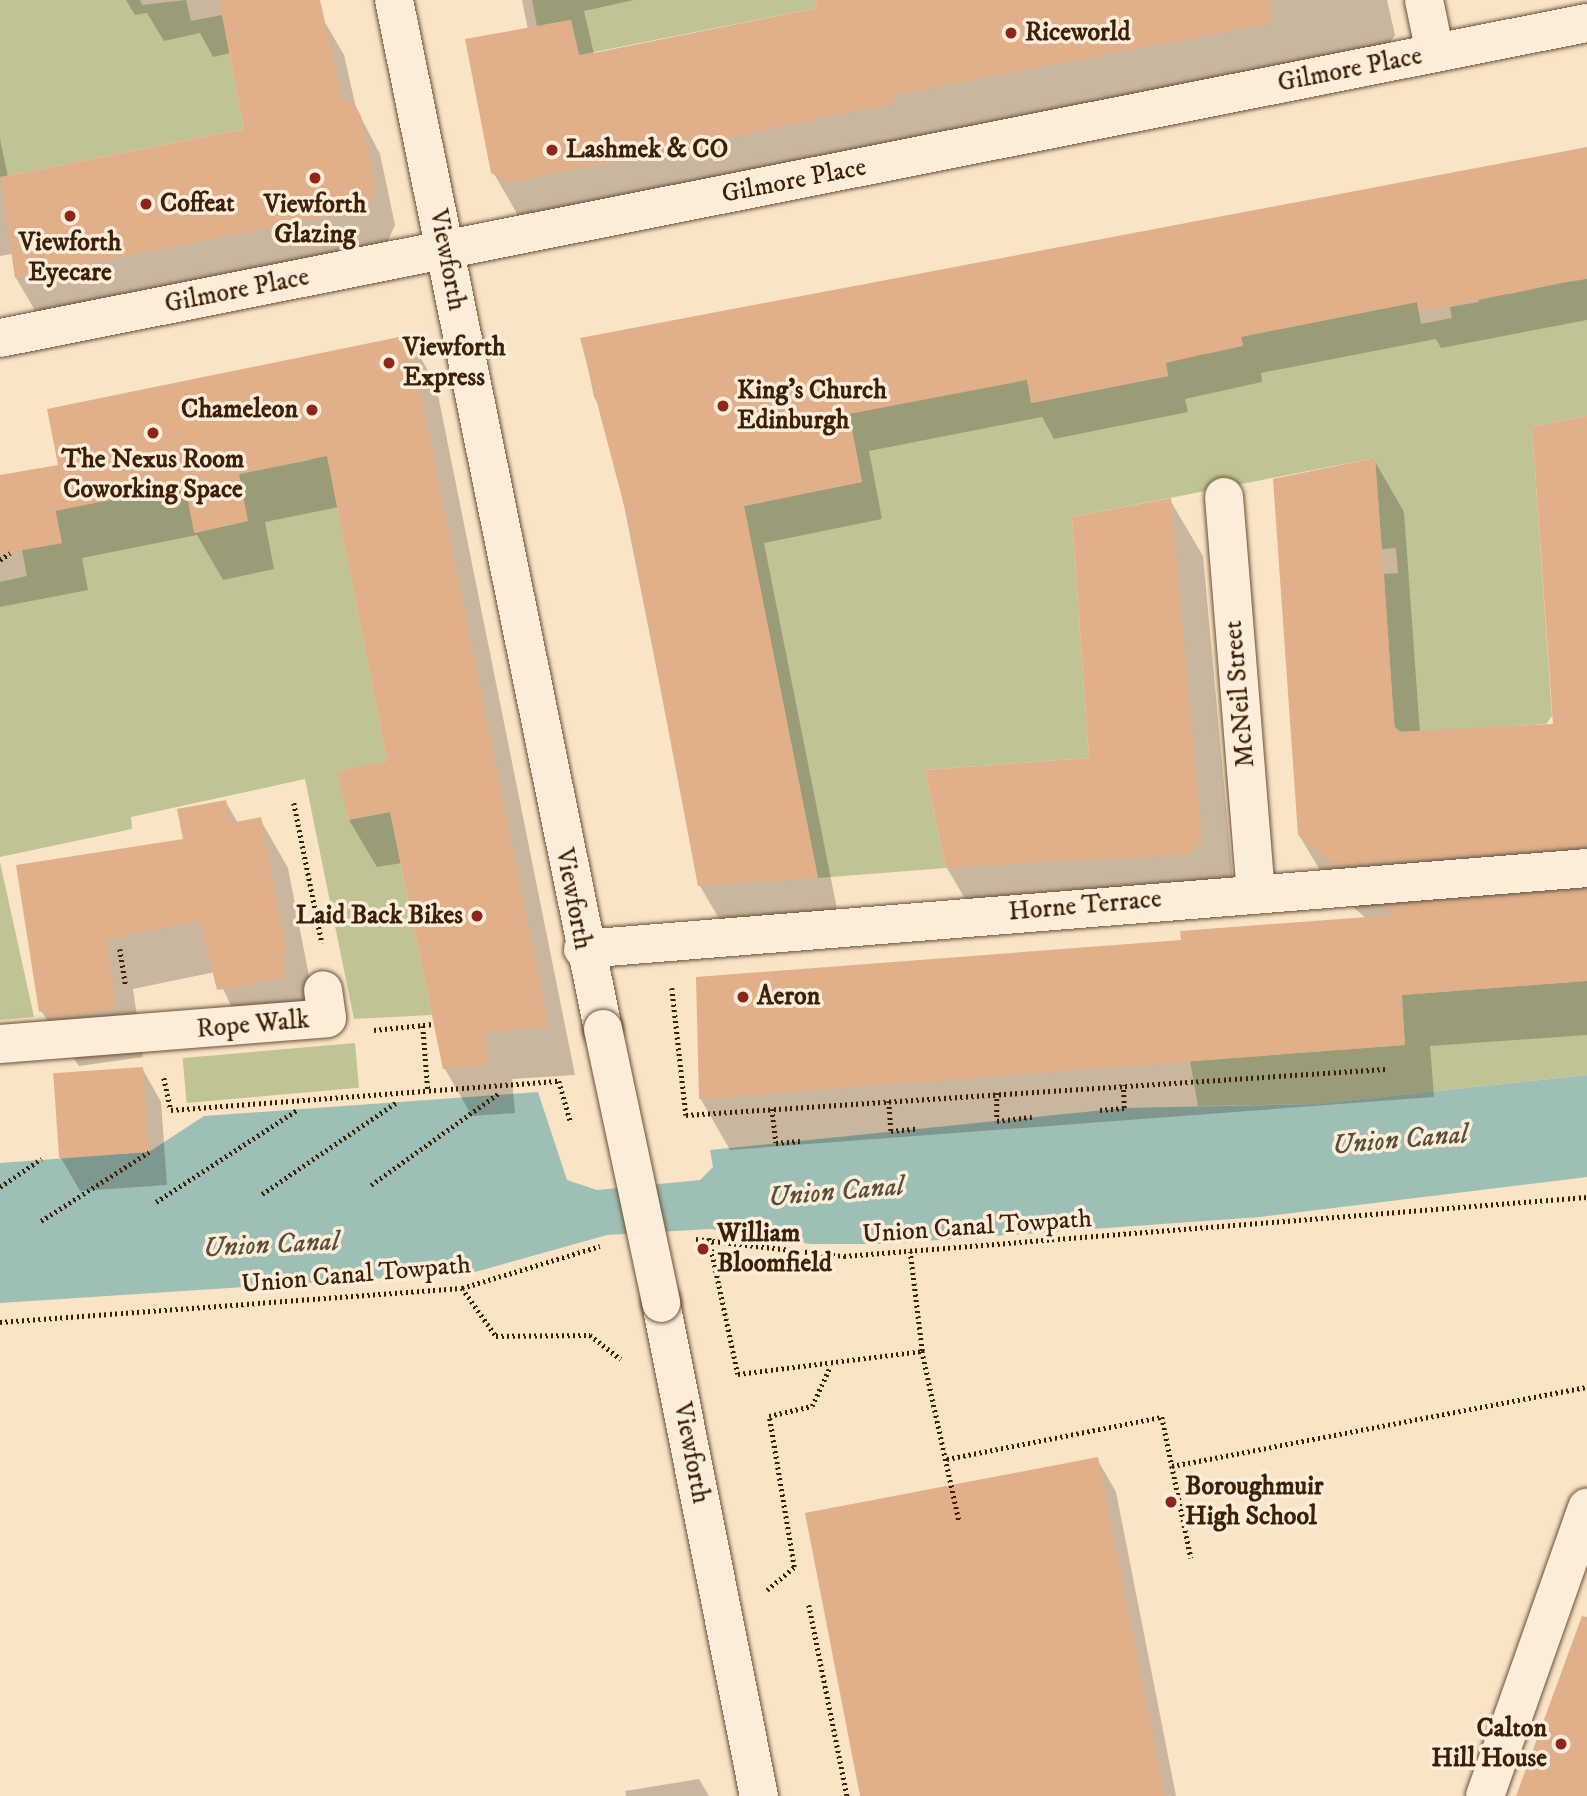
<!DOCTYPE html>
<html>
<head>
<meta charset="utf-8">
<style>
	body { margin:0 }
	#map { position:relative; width:1587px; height:1796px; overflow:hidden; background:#fae4c6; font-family:"IM FELL DW Pica",serif }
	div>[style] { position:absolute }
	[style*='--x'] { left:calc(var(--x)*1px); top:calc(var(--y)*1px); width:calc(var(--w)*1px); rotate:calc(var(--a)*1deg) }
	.green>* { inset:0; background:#c0c494; transform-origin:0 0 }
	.water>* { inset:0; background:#9ebfb5 }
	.shadow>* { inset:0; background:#0003 }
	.building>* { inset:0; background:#e1af8a; transform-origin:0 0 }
	.path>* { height:4.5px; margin-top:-2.25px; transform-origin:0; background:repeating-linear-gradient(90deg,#3d1f05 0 2px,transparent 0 5.5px) }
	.roads { filter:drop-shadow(0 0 2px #6c5035) drop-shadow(0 0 2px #6c5035) }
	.minor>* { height:38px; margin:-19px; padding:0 19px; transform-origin:19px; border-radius:19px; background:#fcedda }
	.bridges { filter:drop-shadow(0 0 2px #6c5035) drop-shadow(0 0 2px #6c5035) }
	.minor-bridge>* { height:38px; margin:-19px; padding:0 19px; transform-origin:19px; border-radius:19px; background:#fcedda }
	.dots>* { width:19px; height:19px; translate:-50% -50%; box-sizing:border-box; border:4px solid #fcedda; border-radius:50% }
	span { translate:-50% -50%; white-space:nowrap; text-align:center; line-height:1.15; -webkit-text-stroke:7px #fcedda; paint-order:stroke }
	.poi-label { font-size:26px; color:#3d1f05; font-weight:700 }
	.left { translate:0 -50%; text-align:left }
	.right { translate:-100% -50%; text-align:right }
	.street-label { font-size:26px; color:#3d1f05 }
	.water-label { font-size:28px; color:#5a4f3a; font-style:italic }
</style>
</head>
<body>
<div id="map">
	<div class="green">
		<i style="clip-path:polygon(0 0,140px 0,142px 5px,186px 0,191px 21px,222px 15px,244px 129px,0 177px)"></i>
		<i style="clip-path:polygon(532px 0,815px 0,817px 8px,579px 55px,571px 20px,537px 26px)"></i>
		<i style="clip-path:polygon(1532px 267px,1567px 282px,1587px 279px,1587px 416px,1532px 427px,1552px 716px,1546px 724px,1402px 733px,1394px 726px,1384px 574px,1398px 573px,1396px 548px,1382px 549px,1375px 458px,1072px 517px,1089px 758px,925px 770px,946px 868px,818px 878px,744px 506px,862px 482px,849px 414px,1024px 367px,1032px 403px,1168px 376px,1161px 340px,1206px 354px,1243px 346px,1239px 325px,1280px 329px,1417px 302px,1421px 324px,1452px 318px,1450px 307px,1479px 302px,1474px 279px,1510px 294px,1536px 288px)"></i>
		<i style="clip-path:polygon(325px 444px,387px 761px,338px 773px,348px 820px,390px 812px,432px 1015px,354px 1019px,305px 779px,131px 817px,132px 829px,0 857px,0 582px,27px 576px,22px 550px,62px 543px,47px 467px,185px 485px,195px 533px,247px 521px,239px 474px,310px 460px)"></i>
		<i style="clip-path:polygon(0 862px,34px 1017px,0 1020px)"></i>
		<i style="clip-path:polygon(1587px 981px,1587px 1075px,1316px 1104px,1198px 1106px,1190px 1061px,1405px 1045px,1402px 995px)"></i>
		<i style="left:355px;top:1043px;width:45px;height:173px;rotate:85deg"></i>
	</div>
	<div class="water">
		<i style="clip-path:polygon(1587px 1075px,1587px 1177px,1260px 1217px,883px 1244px,810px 1244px,711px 1229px,607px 1235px,475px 1272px,0 1303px,0 1163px,149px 1152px,204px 1116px,538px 1092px,567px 1180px,597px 1190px,700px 1180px,713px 1167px,710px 1150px,1124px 1108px,1316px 1104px)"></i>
	</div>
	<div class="shadow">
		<i style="clip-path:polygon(126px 0,282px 0,323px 19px,344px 55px,356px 108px,380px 154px,395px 225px,386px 245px,37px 314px,16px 278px,12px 254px,0 256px,0 139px,8px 177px,246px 131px,231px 53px,213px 57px,200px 33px,164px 41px,147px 13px,135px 15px)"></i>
		<i style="clip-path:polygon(522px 0,634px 0,584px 11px,594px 54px,819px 9px,822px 0,1387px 0,1395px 35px,1386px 48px,520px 219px,493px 172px,528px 30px)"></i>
		<i style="clip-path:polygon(1587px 149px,1587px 320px,1441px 348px,1436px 339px,1261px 373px,1262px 382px,1185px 399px,1188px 412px,1054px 439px,1042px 417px,869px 451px,882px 519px,764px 543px,838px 914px,721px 922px,700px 886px,607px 420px,594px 397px,582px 339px)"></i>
		<i style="clip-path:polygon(409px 337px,436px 385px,575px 1075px,512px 1079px,515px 1113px,472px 1116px,445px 1069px,402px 863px,377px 867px,349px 820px,340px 773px,389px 763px,339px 507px,265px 522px,274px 569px,223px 580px,197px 535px,82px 558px,88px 590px,0 607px,0 477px,60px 466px)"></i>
		<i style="clip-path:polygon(1587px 417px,1587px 1035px,1430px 1046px,1434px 1097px,730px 1150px,700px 1098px,1183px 942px,1367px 919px,1330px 887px,1299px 835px,1374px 460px,1404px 512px,1420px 733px,1555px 726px)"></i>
		<i style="clip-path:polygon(1170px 500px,1203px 556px,1234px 893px,980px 924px,947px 868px,1091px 759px)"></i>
		<i style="clip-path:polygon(225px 801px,238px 823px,260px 819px,288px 868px,314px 1002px,247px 1039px,215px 972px,133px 989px,143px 1057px,79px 1066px,41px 1011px)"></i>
		<i style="clip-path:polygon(142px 1068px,161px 1102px,167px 1185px,80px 1191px,61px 1158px)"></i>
		<i style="clip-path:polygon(1097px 1459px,1116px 1492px,1176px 1796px,862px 1796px)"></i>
		<i style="clip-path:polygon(699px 1779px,709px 1796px,626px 1796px,625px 1791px)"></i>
	</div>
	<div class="building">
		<i style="clip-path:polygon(219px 0,320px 0,343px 102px,353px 101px,361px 116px,376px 188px,366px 209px,15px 278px,0 177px,244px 129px)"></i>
		<i style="clip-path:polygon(815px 0,1270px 0,1272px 23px,895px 95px,892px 104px,509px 183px,491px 173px,465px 39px,571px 20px,579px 56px,817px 8px)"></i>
		<i style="clip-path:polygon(1587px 147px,1587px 278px,1419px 312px,1417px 302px,1241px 337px,1243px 345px,1166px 363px,1168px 376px,1031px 403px,1027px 380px,849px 414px,862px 482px,744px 506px,818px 878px,698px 886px,630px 528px,580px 338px)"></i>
		<i style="clip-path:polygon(409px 335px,549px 1027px,485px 1032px,488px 1066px,443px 1069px,390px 812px,348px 820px,337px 772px,387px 761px,327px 456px,239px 474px,248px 521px,194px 533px,185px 485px,55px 511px,62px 543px,0 554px,0 475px,58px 465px,47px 409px)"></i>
		<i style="clip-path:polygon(1587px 416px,1587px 846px,1335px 866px,1298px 835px,1273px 479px,1375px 458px,1395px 732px,1553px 724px,1532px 427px)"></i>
		<i style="clip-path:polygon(1171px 498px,1202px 836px,1191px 854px,946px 868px,925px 770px,1089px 758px,1072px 517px)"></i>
		<i style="clip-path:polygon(226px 800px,231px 823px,261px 817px,287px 953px,281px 955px,286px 978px,217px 990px,200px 921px,106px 940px,116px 1009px,49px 1018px,49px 1011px,39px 1012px,16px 865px,183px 839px,177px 809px)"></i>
		<i style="clip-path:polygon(1587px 890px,1587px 981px,1401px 995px,1405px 1045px,699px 1099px,696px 977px,1181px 940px,1180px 931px,1394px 915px,1384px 906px)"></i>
		<i style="left:143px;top:1067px;width:85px;height:90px;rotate:86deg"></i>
		<i style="clip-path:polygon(1098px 1457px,1165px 1796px,860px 1796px,805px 1513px)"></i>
		<i style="clip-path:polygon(1582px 1616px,1587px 1617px,1587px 1796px,1516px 1796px)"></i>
	</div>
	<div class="path">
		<i style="--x:0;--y:560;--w:12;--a:-35"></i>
		<i style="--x:294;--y:803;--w:143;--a:78.7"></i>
		<i style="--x:120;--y:949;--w:37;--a:81"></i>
		<i style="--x:672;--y:988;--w:128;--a:83.7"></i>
		<i style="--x:686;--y:1115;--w:701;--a:-3.77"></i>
		<i style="--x:423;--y:1026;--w:65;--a:85.6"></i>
		<i style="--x:374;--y:1030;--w:60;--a:-5.7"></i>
		<i style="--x:164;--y:1078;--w:33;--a:78"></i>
		<i style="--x:171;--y:1110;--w:389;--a:-4.3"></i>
		<i style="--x:559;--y:1081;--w:41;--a:74.2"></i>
		<i style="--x:997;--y:1093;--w:28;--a:90"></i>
		<i style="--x:997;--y:1121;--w:35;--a:-7"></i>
		<i style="--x:889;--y:1101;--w:30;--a:86"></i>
		<i style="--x:891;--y:1131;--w:25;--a:-5"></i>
		<i style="--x:772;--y:1109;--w:34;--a:83"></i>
		<i style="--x:776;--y:1143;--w:24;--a:-5"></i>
		<i style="--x:1100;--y:1110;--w:24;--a:-5"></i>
		<i style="--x:1124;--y:1108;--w:23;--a:-92"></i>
		<i style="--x:371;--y:1185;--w:158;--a:-35.7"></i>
		<i style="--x:0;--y:1187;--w:50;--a:-34.3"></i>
		<i style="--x:262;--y:1194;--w:163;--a:-34.3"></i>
		<i style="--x:156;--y:1202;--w:168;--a:-33.1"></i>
		<i style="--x:41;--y:1221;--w:128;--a:-32.6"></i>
		<i style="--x:709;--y:1238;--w:139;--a:78"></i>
		<i style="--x:738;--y:1374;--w:185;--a:-7.1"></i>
		<i style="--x:922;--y:1351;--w:100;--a:-96.9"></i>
		<i style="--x:696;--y:1239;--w:149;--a:6.6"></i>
		<i style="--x:844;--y:1256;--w:745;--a:-4.54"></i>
		<i style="--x:462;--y:1288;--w:59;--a:54.7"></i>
		<i style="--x:496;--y:1336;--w:94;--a:-0.6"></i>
		<i style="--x:590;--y:1335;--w:39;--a:38"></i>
		<i style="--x:0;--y:1322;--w:463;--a:-4.2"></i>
		<i style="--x:462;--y:1288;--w:144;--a:-16.9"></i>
		<i style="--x:922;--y:1351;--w:173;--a:77.7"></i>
		<i style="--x:947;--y:1459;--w:219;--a:-11.1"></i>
		<i style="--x:1162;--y:1417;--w:50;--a:78.5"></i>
		<i style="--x:1172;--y:1466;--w:422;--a:-10.8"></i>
		<i style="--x:1172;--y:1466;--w:94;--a:78.3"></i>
		<i style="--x:767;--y:1590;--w:35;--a:-40"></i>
		<i style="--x:794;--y:1567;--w:153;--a:-99.4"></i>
		<i style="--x:769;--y:1416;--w:44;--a:-13.1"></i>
		<i style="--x:812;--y:1406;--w:43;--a:-65.2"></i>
		<i style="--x:809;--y:1605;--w:195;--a:78.7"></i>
	</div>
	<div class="roads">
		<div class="minor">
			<i style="--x:394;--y:0;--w:1050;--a:78.52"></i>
			<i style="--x:1424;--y:0;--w:54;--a:78.3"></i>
			<i style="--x:0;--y:338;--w:1618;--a:-11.23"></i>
			<i style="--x:1224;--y:497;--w:396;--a:85.4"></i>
			<i style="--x:583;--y:949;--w:1007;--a:-4.61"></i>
			<i style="--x:0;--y:1044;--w:328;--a:-4.5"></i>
			<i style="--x:327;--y:1018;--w:28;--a:-98"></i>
			<i style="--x:661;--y:1303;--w:503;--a:78.76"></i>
			<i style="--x:1485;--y:1796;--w:306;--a:-70.5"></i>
		</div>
	</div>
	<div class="bridges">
		<div class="minor-bridge">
			<i style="--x:603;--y:1029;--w:280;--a:78"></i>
		</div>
	</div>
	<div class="dots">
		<i style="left:1011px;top:33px;background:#8f2418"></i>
		<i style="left:552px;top:150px;background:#8f2418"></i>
		<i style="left:315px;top:178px;background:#8f2418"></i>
		<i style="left:146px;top:204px;background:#8f2418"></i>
		<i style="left:70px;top:216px;background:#8f2418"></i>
		<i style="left:389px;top:363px;background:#8f2418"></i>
		<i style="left:723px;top:406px;background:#8f2418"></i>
		<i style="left:312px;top:410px;background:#8f2418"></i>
		<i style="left:153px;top:433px;background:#8f2418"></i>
		<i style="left:477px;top:916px;background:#8f2418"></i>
		<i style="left:743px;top:997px;background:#8f2418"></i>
		<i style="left:703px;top:1249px;background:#8f2418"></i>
		<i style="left:1171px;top:1502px;background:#8f2418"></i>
		<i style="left:1561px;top:1744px;background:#8f2418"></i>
	</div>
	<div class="poi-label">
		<span class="left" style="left:1025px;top:33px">Riceworld</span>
		<span class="left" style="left:566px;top:150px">Lashmek &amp; CO</span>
		<span class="left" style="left:160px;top:204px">Coffeat</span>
		<span style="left:315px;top:220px">Viewforth<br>Glazing</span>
		<span style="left:70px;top:258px">Viewforth<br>Eyecare</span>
		<span class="left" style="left:403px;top:363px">Viewforth<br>Express</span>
		<span class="left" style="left:737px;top:406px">King's Church<br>Edinburgh</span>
		<span class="right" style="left:298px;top:410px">Chameleon</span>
		<span style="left:153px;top:475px">The Nexus Room<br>Coworking Space</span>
		<span class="right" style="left:463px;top:916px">Laid Back Bikes</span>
		<span class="left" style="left:757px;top:997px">Aeron</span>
		<span class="left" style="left:717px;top:1249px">William<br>Bloomfield</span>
		<span class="left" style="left:1185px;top:1502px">Boroughmuir<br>High School</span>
		<span class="right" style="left:1547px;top:1744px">Calton<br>Hill House</span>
	</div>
	<div class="street-label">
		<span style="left:1350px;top:70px;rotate:-11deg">Gilmore Place</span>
		<span style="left:794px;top:181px;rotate:-11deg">Gilmore Place</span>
		<span style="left:447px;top:260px;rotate:79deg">Viewforth</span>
		<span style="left:237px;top:291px;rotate:-11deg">Gilmore Place</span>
		<span style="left:1240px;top:694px;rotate:-95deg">McNeil Street</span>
		<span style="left:573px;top:899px;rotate:79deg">Viewforth</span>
		<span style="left:1085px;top:906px;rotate:-5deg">Horne Terrace</span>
		<span style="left:253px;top:1025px;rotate:-5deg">Rope Walk</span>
		<span style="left:977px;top:1227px;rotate:-4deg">Union Canal Towpath</span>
		<span style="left:356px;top:1275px;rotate:-5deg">Union Canal Towpath</span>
		<span style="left:691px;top:1453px;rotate:79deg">Viewforth</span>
	</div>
	<div class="water-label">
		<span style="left:1400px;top:1140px;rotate:-5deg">Union Canal</span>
		<span style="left:836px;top:1192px;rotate:-5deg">Union Canal</span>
		<span style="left:271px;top:1245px;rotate:-3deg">Union Canal</span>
	</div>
</div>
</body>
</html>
